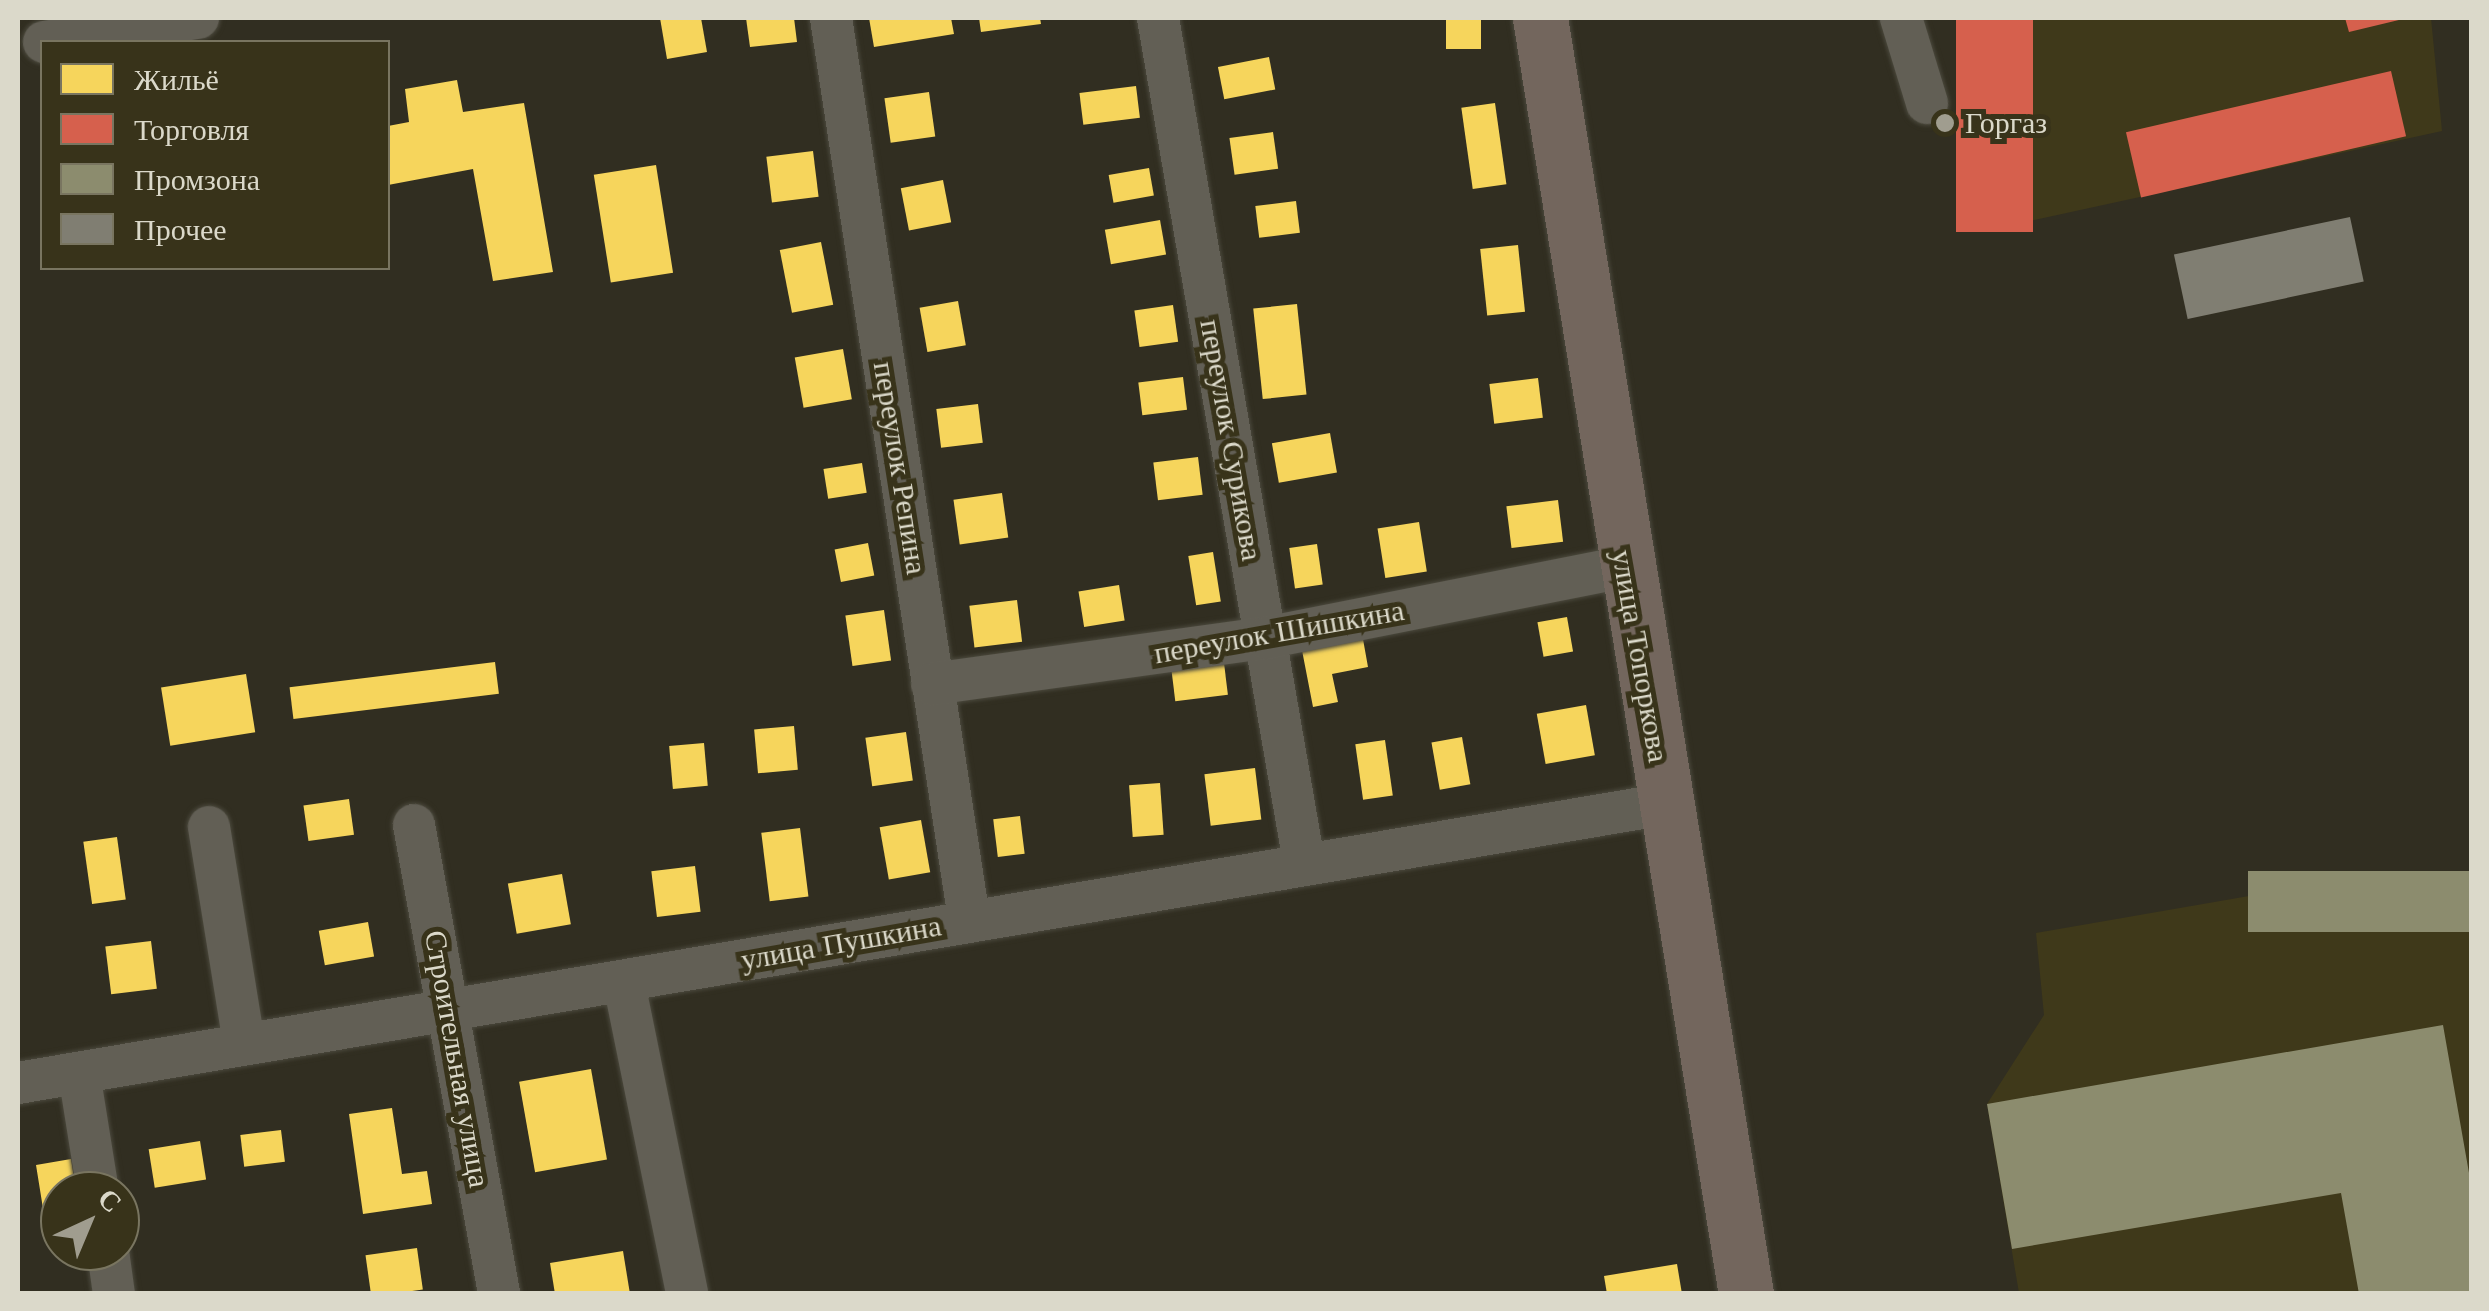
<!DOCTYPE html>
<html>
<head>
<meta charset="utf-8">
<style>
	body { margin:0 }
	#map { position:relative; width:2489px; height:1311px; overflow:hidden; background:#312e21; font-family:"Libre Baskerville",serif }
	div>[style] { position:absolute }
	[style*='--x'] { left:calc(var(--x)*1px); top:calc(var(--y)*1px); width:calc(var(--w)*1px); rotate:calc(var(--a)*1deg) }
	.built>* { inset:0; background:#3f391a }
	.homes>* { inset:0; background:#f6d55c; transform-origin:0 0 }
	.shops>* { inset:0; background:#d6604d; transform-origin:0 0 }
	.industry>* { inset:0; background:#8c8c6e; transform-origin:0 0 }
	.building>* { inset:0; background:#807e72; transform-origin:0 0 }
	.roads { filter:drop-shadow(0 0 2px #4b493d) drop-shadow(0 0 2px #4b493d) }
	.minor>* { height:42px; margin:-21px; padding:0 21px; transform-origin:21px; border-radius:21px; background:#625f55 }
	.highway>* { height:55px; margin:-27.5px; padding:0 27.5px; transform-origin:27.5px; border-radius:27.5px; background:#73665d }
	.dots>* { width:28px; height:28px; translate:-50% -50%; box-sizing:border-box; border:5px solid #38331a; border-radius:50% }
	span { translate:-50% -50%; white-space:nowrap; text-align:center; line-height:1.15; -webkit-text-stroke:10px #38331a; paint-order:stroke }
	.poi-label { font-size:30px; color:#dbd9ca }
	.left { translate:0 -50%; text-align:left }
	.street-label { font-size:30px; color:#dbd9ca }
	.frame { position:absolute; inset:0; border:20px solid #dbd9ca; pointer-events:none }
	.legend { position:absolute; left:40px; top:40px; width:350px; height:230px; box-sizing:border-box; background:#38331a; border:2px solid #797560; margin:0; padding:12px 18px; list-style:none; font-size:30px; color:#dbd9ca }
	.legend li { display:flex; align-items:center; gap:20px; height:50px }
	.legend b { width:50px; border:2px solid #797560 }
	.north { position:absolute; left:40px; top:1171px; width:100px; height:100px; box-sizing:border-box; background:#38331a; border:2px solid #797560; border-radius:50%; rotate:44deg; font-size:28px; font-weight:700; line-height:40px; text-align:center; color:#dbd9ca }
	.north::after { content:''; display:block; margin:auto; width:35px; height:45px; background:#a09d8f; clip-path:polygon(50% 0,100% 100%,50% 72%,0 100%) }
</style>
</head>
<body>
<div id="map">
	<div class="built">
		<i style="clip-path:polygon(1956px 18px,2431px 18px,2442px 131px,1998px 228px)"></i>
		<i style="clip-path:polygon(2471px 871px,2471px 1293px,2019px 1293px,1987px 1104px,2044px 1015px,2036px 933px,2249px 896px)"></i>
	</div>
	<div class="homes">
		<i style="clip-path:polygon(660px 18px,701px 18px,707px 52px,667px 59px)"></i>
		<i style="clip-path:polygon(746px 18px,794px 18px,797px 42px,750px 47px)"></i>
		<i style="clip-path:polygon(869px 18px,951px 18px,954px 34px,874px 47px)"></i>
		<i style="clip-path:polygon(979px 18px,1040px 18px,1041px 24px,981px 32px)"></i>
		<i style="left:1446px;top:18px;width:35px;height:31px"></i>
		<i style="left:1269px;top:57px;width:33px;height:52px;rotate:79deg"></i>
		<i style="clip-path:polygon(457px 80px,463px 112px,524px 103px,553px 272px,493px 281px,473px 169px,388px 185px,388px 126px,409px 122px,405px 89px)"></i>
		<i style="left:1136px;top:86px;width:32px;height:57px;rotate:83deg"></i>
		<i style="left:929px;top:92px;width:45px;height:45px;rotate:82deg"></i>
		<i style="left:1495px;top:103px;width:82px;height:34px;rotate:82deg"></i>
		<i style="left:1273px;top:132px;width:37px;height:44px;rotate:82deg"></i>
		<i style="left:813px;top:151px;width:46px;height:47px;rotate:83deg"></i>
		<i style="left:656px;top:165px;width:109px;height:63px;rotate:81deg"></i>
		<i style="left:1149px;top:168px;width:28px;height:41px;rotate:80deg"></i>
		<i style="left:943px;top:180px;width:43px;height:43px;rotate:79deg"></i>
		<i style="left:1296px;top:201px;width:32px;height:41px;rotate:83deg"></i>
		<i style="left:1160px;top:220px;width:35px;height:56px;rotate:80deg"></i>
		<i style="left:821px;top:242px;width:64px;height:42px;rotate:79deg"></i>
		<i style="left:1518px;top:245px;width:67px;height:38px;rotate:84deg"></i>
		<i style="left:958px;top:301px;width:45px;height:39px;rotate:80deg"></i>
		<i style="left:1297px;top:304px;width:91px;height:44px;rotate:84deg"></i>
		<i style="left:1173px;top:305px;width:37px;height:39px;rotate:82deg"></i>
		<i style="left:843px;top:349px;width:51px;height:49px;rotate:80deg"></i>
		<i style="left:1183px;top:377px;width:33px;height:45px;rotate:83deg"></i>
		<i style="left:1538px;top:378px;width:40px;height:49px;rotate:83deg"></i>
		<i style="left:978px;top:404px;width:39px;height:42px;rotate:83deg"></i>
		<i style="left:1330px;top:433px;width:40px;height:59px;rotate:80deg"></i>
		<i style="left:1198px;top:457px;width:38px;height:45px;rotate:83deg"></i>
		<i style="left:862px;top:463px;width:30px;height:39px;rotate:81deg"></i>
		<i style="left:1002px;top:493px;width:45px;height:49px;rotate:82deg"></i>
		<i style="left:1558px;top:500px;width:42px;height:52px;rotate:83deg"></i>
		<i style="left:1419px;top:522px;width:50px;height:42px;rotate:81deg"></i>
		<i style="left:868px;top:543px;width:33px;height:34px;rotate:79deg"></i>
		<i style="left:1317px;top:544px;width:41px;height:28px;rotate:82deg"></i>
		<i style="left:1213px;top:552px;width:50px;height:25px;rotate:81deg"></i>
		<i style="left:1119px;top:585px;width:36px;height:41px;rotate:81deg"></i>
		<i style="left:1017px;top:600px;width:42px;height:48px;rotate:83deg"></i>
		<i style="left:884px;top:610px;width:51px;height:39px;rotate:82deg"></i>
		<i style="left:1567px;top:617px;width:35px;height:30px;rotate:80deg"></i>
		<i style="clip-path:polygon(1361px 628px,1368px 667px,1332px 674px,1338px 702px,1313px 707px,1300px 640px)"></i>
		<i style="left:495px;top:662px;width:32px;height:207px;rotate:83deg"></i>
		<i style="left:1224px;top:663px;width:32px;height:53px;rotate:83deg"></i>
		<i style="left:246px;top:674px;width:59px;height:86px;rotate:81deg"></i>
		<i style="left:1586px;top:705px;width:51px;height:50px;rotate:80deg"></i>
		<i style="left:794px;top:726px;width:44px;height:40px;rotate:85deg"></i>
		<i style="left:906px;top:732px;width:49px;height:41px;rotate:82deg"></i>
		<i style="left:1462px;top:737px;width:48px;height:31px;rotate:80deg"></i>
		<i style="left:1385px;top:740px;width:56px;height:30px;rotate:82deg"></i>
		<i style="left:704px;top:743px;width:43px;height:35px;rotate:85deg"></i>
		<i style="left:1255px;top:768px;width:52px;height:51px;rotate:83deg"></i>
		<i style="left:1160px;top:783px;width:52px;height:31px;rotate:86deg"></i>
		<i style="left:349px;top:799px;width:36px;height:46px;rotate:82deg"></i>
		<i style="left:1020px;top:816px;width:38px;height:27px;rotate:83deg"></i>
		<i style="left:921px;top:820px;width:53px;height:42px;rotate:80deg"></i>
		<i style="left:800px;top:828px;width:69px;height:39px;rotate:83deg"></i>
		<i style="left:117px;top:837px;width:63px;height:34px;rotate:82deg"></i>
		<i style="left:695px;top:866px;width:46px;height:44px;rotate:83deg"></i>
		<i style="left:562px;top:874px;width:51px;height:55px;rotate:80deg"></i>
		<i style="left:368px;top:922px;width:35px;height:50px;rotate:80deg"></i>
		<i style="left:151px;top:941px;width:48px;height:46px;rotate:83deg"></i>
		<i style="left:591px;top:1069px;width:92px;height:73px;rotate:80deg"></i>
		<i style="clip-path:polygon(392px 1108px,402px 1174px,427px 1171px,432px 1204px,363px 1214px,349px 1114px)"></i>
		<i style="left:281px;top:1130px;width:32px;height:41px;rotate:83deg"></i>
		<i style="left:200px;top:1141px;width:39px;height:52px;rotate:81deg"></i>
		<i style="clip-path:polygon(71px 1159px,76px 1191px,60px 1191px,60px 1218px,45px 1221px,36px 1165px)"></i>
		<i style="left:417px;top:1248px;width:42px;height:52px;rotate:82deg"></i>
		<i style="clip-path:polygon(623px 1251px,630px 1294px,555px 1294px,550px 1263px)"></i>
		<i style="clip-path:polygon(1677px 1264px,1682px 1294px,1607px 1294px,1604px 1276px)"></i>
	</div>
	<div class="shops">
		<i style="left:1956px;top:18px;width:77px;height:214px"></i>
		<i style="clip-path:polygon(2345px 18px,2403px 18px,2403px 19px,2349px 32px)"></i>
		<i style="left:2391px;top:71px;width:67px;height:272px;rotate:77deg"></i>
	</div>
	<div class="industry">
		<i style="left:2472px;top:871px;width:61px;height:224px;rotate:90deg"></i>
		<i style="clip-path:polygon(2443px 1025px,2472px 1190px,2472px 1294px,2359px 1294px,2341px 1193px,2012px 1249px,1987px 1104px)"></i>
	</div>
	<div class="building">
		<i style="left:2350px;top:217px;width:66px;height:180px;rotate:78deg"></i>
	</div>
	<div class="roads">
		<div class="minor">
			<i style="--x:831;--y:18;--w:912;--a:81.29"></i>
			<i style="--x:1158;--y:18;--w:857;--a:80.19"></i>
			<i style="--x:1901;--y:18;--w:89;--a:73"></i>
			<i style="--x:44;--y:42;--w:156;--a:-8.9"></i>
			<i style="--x:932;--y:684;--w:336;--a:-7.9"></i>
			<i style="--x:1265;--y:638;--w:366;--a:-11.2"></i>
			<i style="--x:414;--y:825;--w:477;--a:79.7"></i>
			<i style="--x:209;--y:827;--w:219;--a:80.8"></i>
			<i style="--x:624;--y:983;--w:317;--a:78.5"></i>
			<i style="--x:79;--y:1073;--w:120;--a:80.9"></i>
			<i style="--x:18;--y:1083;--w:1670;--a:-9.61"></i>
			<i style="--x:108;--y:1251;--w:43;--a:82.1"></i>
		</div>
		<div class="highway">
			<i style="--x:1540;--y:18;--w:1293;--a:80.83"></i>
		</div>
	</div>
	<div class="dots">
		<i style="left:1945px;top:123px;background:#a09d8f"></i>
	</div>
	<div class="poi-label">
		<span class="left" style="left:1965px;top:123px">Горгаз</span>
	</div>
	<div class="street-label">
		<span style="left:1231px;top:440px;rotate:80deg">переулок Сурикова</span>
		<span style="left:900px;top:468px;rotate:81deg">переулок Репина</span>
		<span style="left:1279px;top:632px;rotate:-10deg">переулок Шишкина</span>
		<span style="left:1640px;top:656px;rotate:80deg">улица Топоркова</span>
		<span style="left:841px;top:943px;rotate:-10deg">улица Пушкина</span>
		<span style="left:457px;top:1059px;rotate:80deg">Строительная улица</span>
	</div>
	<div class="frame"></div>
	<ul class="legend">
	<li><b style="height:28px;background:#f6d55c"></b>Жильё</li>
	<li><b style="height:28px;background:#d6604d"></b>Торговля</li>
	<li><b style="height:28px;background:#8c8c6e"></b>Промзона</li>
	<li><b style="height:28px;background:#807e72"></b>Прочее</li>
	</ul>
	<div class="north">С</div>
</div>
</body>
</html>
